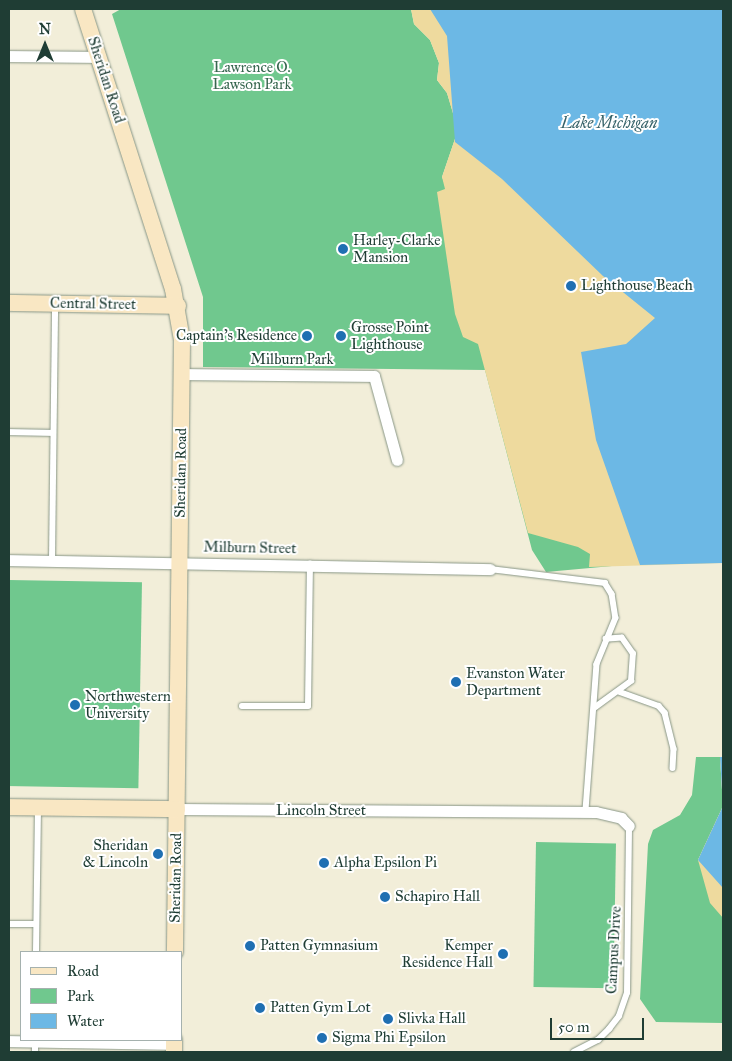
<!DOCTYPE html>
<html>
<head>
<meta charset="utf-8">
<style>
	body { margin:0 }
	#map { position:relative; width:732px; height:1061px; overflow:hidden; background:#f2eed9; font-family:"IM FELL Great Primer",serif }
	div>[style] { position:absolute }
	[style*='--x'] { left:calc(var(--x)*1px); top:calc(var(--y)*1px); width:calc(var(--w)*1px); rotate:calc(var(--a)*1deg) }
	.green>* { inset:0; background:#70c88e; transform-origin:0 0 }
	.sand>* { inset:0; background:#eeda9e }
	.water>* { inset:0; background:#6cb8e5 }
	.roads { filter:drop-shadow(0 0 1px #889686) drop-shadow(0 0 1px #889686) }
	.lane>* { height:5.5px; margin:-2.75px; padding:0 2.75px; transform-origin:2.75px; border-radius:2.75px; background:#fff }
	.street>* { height:11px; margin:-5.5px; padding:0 5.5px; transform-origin:5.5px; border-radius:5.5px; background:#fff }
	.secondary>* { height:16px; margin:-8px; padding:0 8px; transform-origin:8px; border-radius:8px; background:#f9e7c3 }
	.dots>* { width:14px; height:14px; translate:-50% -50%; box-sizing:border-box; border:2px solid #fff; border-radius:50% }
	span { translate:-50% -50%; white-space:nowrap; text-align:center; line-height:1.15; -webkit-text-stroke:4px #fff; paint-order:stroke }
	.park-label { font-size:15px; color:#37674f }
	.street-label { font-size:15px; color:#1f3d34 }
	.poi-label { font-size:15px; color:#1f3d34 }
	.left { translate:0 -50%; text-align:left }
	.right { translate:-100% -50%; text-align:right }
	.water-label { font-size:16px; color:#366269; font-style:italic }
	.frame { position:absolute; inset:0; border:10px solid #1f3d34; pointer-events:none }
	.legend { position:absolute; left:20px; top:951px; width:162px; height:90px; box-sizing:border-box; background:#fff; border:1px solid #a5b1ae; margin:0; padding:6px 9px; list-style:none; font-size:15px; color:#1f3d34 }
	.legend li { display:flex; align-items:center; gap:10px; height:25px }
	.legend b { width:25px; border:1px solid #a5b1ae }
	.north { position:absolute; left:20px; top:20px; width:50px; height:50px; -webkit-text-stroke:4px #fff; paint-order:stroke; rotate:0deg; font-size:14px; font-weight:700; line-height:20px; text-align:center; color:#1f3d34 }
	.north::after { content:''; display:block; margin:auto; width:18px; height:22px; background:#1f3d34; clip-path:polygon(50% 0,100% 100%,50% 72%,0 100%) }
	.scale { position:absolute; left:550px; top:1018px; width:94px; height:22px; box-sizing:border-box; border:2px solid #1f3d34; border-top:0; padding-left:6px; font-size:15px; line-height:18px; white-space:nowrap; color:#1f3d34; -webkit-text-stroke:4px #fff; paint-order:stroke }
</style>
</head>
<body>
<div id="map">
	<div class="green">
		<i style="clip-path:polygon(121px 9px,411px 9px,414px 24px,430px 40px,439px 63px,437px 80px,447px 93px,458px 130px,442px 177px,612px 566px,546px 572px,532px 550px,485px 370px,203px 367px,203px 297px,112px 14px)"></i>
		<i style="left:9px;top:580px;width:133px;height:206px;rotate:1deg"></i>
		<i style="clip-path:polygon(696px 757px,720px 757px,723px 806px,698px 860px,723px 896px,723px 1023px,656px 1022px,640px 999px,648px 844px,653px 830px,680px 815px,692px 795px)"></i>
		<i style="left:536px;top:842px;width:80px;height:145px;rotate:1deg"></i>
	</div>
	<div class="sand">
		<i style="clip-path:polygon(411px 9px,519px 9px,723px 247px,723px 563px,589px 567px,590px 554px,578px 547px,528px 533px,478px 344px,463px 337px,455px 314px,437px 192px,445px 189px,442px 177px,458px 130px,447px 93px,437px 80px,439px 63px,430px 40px,414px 24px)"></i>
		<i style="clip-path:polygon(720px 757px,723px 757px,723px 918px,710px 903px,698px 860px,723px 806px)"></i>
	</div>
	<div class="water">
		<i style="clip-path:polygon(430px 9px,723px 9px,723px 563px,640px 565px,596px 440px,581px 352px,626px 344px,655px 318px,603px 276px,502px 179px,455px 142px,447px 36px)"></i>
		<i style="clip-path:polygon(720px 757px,723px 757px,723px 888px,698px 860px,723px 806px)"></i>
	</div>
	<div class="roads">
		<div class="lane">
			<i style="--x:9;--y:432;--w:44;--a:1.3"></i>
			<i style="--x:52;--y:560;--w:254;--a:-89.3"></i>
			<i style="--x:490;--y:569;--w:116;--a:6.9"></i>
			<i style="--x:605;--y:583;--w:13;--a:58"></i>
			<i style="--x:612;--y:594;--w:24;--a:81"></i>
			<i style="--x:616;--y:618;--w:50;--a:112.4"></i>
			<i style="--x:597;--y:664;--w:148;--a:94.3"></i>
			<i style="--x:620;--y:692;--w:41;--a:19.7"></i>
			<i style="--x:659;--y:706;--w:9;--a:49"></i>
			<i style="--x:665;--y:713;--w:37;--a:76"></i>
			<i style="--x:674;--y:749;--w:19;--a:93"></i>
			<i style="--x:242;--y:706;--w:66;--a:0"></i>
			<i style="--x:308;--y:706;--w:142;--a:-89.2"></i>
			<i style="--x:594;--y:708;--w:46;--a:-36.1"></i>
			<i style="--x:631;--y:681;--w:27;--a:-86"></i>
			<i style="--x:633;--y:654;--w:19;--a:-125"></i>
			<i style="--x:622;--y:638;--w:16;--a:176"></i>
			<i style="--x:9;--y:924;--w:27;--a:0"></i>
			<i style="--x:36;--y:952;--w:142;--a:-89.2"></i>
			<i style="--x:35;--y:1052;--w:12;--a:-90"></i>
			<i style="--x:574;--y:1052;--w:27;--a:-27"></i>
			<i style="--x:598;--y:1040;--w:16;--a:-45"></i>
			<i style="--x:609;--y:1029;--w:16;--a:-52"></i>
			<i style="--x:619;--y:1016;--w:24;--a:-71"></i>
			<i style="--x:627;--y:993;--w:167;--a:-89.3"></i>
		</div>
		<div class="street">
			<i style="--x:9;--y:56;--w:90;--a:0.6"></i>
			<i style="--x:182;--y:374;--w:192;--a:0.6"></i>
			<i style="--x:374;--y:376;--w:87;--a:74.7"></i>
			<i style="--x:9;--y:560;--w:481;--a:1.1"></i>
			<i style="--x:177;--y:809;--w:419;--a:0.4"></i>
			<i style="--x:596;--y:812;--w:26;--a:13"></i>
			<i style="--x:621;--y:818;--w:11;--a:45"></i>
			<i style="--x:9;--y:1041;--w:165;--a:1"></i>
		</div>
		<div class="secondary">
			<i style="--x:83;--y:9;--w:294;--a:72.2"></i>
			<i style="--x:173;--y:289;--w:52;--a:80"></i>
			<i style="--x:182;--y:340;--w:612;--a:90.66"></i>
			<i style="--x:9;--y:303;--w:169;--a:1"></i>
			<i style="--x:9;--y:807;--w:168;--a:0.7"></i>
			<i style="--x:174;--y:1052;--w:12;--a:-90"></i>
		</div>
	</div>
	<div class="dots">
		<i style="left:343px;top:249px;background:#1f6fb2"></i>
		<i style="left:571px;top:286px;background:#1f6fb2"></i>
		<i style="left:307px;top:336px;background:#1f6fb2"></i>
		<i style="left:341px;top:336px;background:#1f6fb2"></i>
		<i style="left:456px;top:682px;background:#1f6fb2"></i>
		<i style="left:75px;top:705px;background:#1f6fb2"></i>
		<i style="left:158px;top:854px;background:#1f6fb2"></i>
		<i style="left:324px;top:863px;background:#1f6fb2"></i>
		<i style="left:385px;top:897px;background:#1f6fb2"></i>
		<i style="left:250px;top:946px;background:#1f6fb2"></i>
		<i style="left:503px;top:954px;background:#1f6fb2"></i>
		<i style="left:260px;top:1008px;background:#1f6fb2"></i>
		<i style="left:388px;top:1019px;background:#1f6fb2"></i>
		<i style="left:322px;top:1038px;background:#1f6fb2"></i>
	</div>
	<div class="park-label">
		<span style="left:252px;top:76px">Lawrence O.<br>Lawson Park</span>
	</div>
	<div class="street-label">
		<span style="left:106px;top:80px;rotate:72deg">Sheridan Road</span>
		<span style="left:93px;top:304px;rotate:1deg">Central Street</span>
		<span style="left:292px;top:360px">Milburn Park</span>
		<span style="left:181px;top:473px;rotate:-89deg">Sheridan Road</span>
		<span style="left:250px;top:548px;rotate:1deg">Milburn Street</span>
		<span style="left:321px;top:811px">Lincoln Street</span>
		<span style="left:176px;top:878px;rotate:-89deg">Sheridan Road</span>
		<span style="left:614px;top:950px;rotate:-87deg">Campus Drive</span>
	</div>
	<div class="poi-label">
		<span class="left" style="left:353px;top:249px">Harley-Clarke<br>Mansion</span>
		<span class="left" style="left:581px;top:286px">Lighthouse Beach</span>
		<span class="left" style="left:351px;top:336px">Grosse Point<br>Lighthouse</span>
		<span class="right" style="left:297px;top:336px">Captain's Residence</span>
		<span class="left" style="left:466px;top:682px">Evanston Water<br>Department</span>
		<span class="left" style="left:85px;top:705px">Northwestern<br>University</span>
		<span class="right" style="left:148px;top:854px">Sheridan<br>&amp; Lincoln</span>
		<span class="left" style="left:334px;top:863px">Alpha Epsilon Pi</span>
		<span class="left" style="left:395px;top:897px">Schapiro Hall</span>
		<span class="right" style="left:493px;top:954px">Kemper<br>Residence Hall</span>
		<span class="left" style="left:260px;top:946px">Patten Gymnasium</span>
		<span class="left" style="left:270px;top:1008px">Patten Gym Lot</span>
		<span class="left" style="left:398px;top:1019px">Slivka Hall</span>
		<span class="left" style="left:332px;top:1038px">Sigma Phi Epsilon</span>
	</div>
	<div class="water-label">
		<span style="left:609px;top:123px">Lake Michigan</span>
	</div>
	<div class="frame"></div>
	<ul class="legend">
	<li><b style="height:6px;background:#f9e7c3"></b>Road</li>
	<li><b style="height:14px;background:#70c88e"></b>Park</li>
	<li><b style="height:14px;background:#6cb8e5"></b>Water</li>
	</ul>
	<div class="north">N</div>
	<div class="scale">50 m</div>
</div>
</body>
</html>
